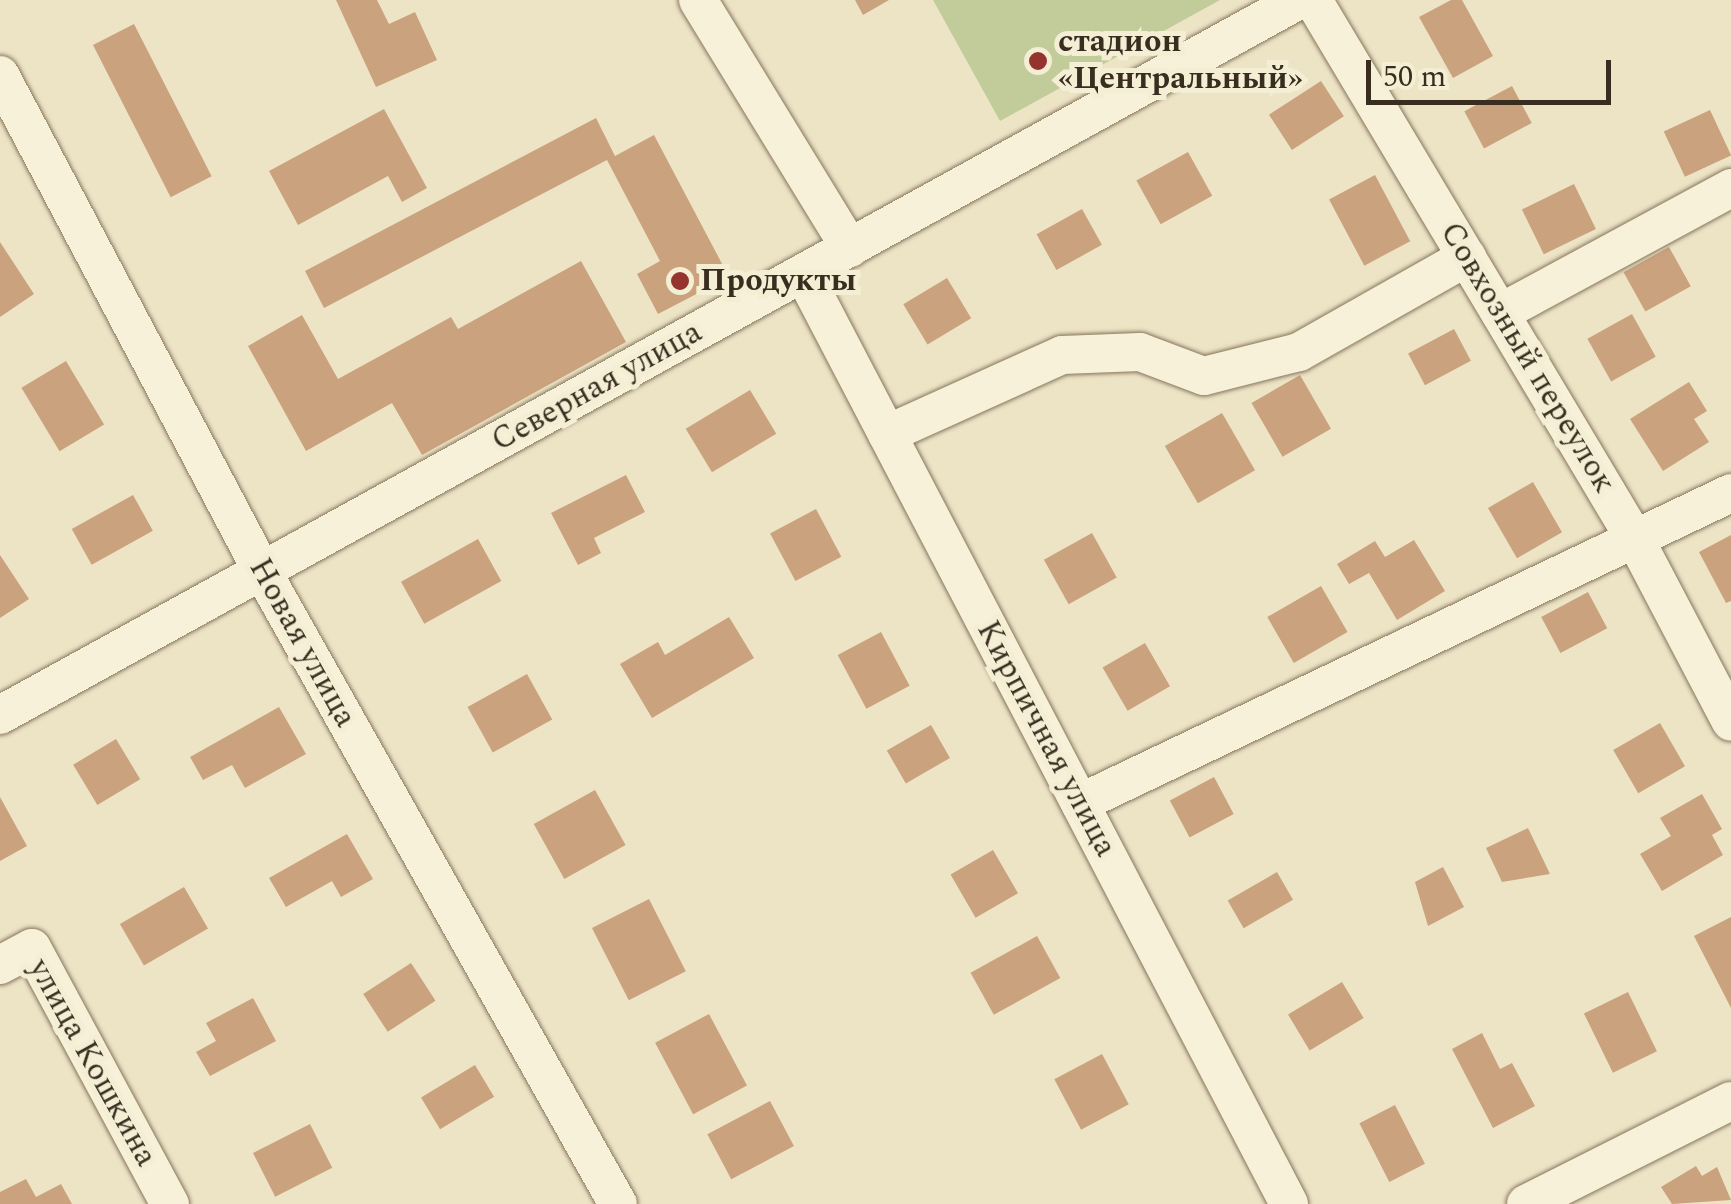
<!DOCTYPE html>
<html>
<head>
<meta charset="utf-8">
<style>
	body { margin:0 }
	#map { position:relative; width:1731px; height:1204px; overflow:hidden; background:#ede4c6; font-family:Spectral,serif }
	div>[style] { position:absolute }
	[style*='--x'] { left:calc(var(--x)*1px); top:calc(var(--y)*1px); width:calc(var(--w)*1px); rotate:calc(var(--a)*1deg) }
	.green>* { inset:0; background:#c2cb9a }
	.building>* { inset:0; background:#caa27d; transform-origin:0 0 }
	.roads { filter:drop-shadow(0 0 2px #87765c) drop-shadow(0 0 2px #87765c) }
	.minor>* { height:38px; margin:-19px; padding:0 19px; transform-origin:19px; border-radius:19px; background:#f8f1d9 }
	.dots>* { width:28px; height:28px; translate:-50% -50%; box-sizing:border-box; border:5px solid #f4eed5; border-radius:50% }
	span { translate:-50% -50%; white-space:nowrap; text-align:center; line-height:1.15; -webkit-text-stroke:10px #f4eed5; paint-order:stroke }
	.poi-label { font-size:32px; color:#382d1f; font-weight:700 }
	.left { translate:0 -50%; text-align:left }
	.street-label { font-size:32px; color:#382d1f }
	.scale { position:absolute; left:1366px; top:60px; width:245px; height:45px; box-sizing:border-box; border:5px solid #382d1f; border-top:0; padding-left:12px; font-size:30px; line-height:35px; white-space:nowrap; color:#382d1f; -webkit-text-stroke:8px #f4eed5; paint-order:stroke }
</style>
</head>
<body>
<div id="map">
	<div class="green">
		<i style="clip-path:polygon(933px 0,1220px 0,1000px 121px)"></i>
	</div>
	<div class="building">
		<i style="clip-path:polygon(336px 0,377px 0,389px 24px,415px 12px,437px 60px,376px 87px)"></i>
		<i style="clip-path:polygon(855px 0,889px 0,863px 15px)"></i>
		<i style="clip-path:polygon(1451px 0,1462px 0,1493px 56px,1453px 78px,1419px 17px)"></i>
		<i style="left:134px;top:24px;width:171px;height:46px;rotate:63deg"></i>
		<i style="left:1321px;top:81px;width:42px;height:62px;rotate:57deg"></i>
		<i style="left:1512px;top:86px;width:42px;height:54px;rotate:62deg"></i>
		<i style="clip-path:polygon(384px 109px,427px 188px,402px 202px,388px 176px,298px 225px,269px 171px)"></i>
		<i style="left:1710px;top:110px;width:50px;height:51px;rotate:65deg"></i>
		<i style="clip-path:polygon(596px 118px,615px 156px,654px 135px,729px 277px,658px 314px,637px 274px,660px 261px,607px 160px,324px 308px,305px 271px)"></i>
		<i style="left:1188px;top:152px;width:50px;height:59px;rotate:61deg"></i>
		<i style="left:1375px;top:175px;width:75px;height:52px;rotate:62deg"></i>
		<i style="left:1574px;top:184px;width:50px;height:58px;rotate:64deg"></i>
		<i style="left:1082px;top:209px;width:41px;height:52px;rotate:61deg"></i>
		<i style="clip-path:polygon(0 242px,34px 294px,0 317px)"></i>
		<i style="left:1669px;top:247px;width:45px;height:52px;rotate:61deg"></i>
		<i style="clip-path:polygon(581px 261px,626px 342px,422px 455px,392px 403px,306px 451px,248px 346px,302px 315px,338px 379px,451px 317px,458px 329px)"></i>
		<i style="left:947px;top:278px;width:47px;height:51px;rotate:59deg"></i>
		<i style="left:1632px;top:314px;width:49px;height:51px;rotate:61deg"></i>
		<i style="left:1454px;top:329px;width:36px;height:52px;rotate:62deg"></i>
		<i style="left:66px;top:361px;width:74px;height:52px;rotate:59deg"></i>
		<i style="left:1300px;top:375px;width:62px;height:56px;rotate:60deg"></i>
		<i style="clip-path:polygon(1689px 382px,1707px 411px,1694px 419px,1709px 442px,1663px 471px,1630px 419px)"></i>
		<i style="left:750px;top:390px;width:51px;height:75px;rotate:59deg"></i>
		<i style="left:1222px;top:413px;width:66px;height:66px;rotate:60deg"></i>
		<i style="clip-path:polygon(626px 475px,645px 512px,594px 538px,601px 553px,578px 565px,551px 513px)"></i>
		<i style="left:1533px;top:482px;width:58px;height:52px;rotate:60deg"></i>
		<i style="left:133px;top:495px;width:41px;height:70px;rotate:61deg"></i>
		<i style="left:816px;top:509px;width:54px;height:52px;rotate:62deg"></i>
		<i style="left:1092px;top:533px;width:51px;height:55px;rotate:61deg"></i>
		<i style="clip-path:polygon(1731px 535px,1731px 601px,1726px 603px,1699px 552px)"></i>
		<i style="left:478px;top:539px;width:48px;height:88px;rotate:61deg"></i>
		<i style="clip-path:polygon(1414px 540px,1445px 591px,1397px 620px,1369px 573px,1349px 584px,1337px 564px,1375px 541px,1385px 557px)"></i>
		<i style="clip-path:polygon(0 555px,29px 599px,0 618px)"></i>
		<i style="left:1321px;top:586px;width:53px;height:62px;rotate:60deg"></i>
		<i style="left:1588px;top:592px;width:41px;height:53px;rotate:62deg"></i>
		<i style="clip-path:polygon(729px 617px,754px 658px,652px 718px,620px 664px,658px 642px,665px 655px)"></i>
		<i style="left:881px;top:632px;width:61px;height:49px;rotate:62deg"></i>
		<i style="left:1145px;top:643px;width:50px;height:49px;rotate:60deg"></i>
		<i style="left:527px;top:674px;width:52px;height:68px;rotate:61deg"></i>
		<i style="clip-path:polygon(279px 707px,306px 754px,245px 788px,232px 765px,203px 780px,190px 757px)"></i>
		<i style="left:1660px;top:723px;width:50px;height:54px;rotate:60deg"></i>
		<i style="left:931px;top:725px;width:38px;height:51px;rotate:60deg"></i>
		<i style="left:116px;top:739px;width:47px;height:50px;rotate:59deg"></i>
		<i style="left:1214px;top:777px;width:42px;height:50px;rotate:62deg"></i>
		<i style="left:595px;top:790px;width:63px;height:70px;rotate:61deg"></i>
		<i style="clip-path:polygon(1702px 794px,1722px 829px,1712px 835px,1723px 855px,1662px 891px,1640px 854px,1671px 836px,1660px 818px)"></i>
		<i style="clip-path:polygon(0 797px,27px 846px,0 861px)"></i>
		<i style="clip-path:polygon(1528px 828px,1550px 874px,1502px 882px,1486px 848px)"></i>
		<i style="clip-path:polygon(347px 834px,373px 879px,341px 897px,332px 881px,286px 907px,269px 878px)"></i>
		<i style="left:993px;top:850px;width:50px;height:49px;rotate:60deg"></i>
		<i style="clip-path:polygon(1443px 867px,1464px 907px,1428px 926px,1415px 882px)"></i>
		<i style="left:1277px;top:872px;width:32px;height:57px;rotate:60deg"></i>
		<i style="left:184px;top:887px;width:48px;height:74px;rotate:60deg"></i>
		<i style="left:649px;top:899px;width:81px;height:64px;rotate:63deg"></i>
		<i style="clip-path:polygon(1731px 917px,1731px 1008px,1694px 936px)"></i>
		<i style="left:1037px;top:936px;width:48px;height:76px;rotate:61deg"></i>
		<i style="left:411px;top:963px;width:45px;height:57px;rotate:57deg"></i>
		<i style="left:1342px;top:982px;width:42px;height:63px;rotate:59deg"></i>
		<i style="left:1628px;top:992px;width:66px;height:49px;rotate:64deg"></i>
		<i style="clip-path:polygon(253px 998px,276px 1041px,210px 1076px,196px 1052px,216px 1041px,206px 1023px)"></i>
		<i style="left:709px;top:1014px;width:81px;height:61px;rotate:62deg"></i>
		<i style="clip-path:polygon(1482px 1033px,1500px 1069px,1512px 1063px,1535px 1106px,1493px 1128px,1452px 1049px)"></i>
		<i style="left:1102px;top:1054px;width:57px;height:54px;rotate:62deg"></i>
		<i style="left:475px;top:1065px;width:37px;height:63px;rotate:59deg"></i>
		<i style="left:770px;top:1101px;width:51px;height:71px;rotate:62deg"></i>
		<i style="left:1395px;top:1105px;width:66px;height:40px;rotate:63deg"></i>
		<i style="left:310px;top:1124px;width:49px;height:64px;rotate:63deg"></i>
		<i style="clip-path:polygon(1696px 1166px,1702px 1176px,1717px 1167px,1731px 1200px,1672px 1204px,1661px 1187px)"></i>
		<i style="clip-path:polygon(26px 1179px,36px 1197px,61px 1184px,72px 1204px,0 1204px,0 1192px)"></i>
	</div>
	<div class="roads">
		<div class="minor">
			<i style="--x:698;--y:0;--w:291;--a:58.5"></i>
			<i style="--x:1313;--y:0;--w:630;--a:59.16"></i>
			<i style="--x:1636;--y:541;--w:204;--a:62.3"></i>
			<i style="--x:0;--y:75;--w:561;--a:62.16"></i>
			<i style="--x:262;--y:571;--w:726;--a:60.65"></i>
			<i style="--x:803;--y:273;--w:1050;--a:62.43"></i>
			<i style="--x:1500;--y:313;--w:263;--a:-28.4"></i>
			<i style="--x:887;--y:434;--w:192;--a:-24.3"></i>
			<i style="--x:1062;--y:355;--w:78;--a:-2.2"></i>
			<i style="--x:1140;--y:352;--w:68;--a:20.6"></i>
			<i style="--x:1204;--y:376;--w:98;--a:-14.2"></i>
			<i style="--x:1299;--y:352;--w:193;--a:-29.5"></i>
			<i style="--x:0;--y:715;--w:1483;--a:-28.83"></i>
			<i style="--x:1080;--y:803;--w:721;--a:-25.46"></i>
			<i style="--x:0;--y:965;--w:36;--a:-28"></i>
			<i style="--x:32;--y:948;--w:291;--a:61.7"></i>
			<i style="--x:1526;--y:1204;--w:229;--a:-26.7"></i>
		</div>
	</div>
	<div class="dots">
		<i style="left:1038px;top:61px;background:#95342e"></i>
		<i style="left:680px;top:281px;background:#95342e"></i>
	</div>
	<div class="poi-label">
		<span class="left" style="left:1058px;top:61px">стадион<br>«Центральный»</span>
		<span class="left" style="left:700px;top:281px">Продукты</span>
	</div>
	<div class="street-label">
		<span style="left:1527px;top:358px;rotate:59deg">Совхозный переулок</span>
		<span style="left:597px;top:387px;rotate:-29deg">Северная улица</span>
		<span style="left:302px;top:643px;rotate:61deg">Новая улица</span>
		<span style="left:1046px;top:739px;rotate:62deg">Кирпичная улица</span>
		<span style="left:92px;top:1063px;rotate:61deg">улица Кошкина</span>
	</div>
	<div class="scale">50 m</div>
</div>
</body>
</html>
